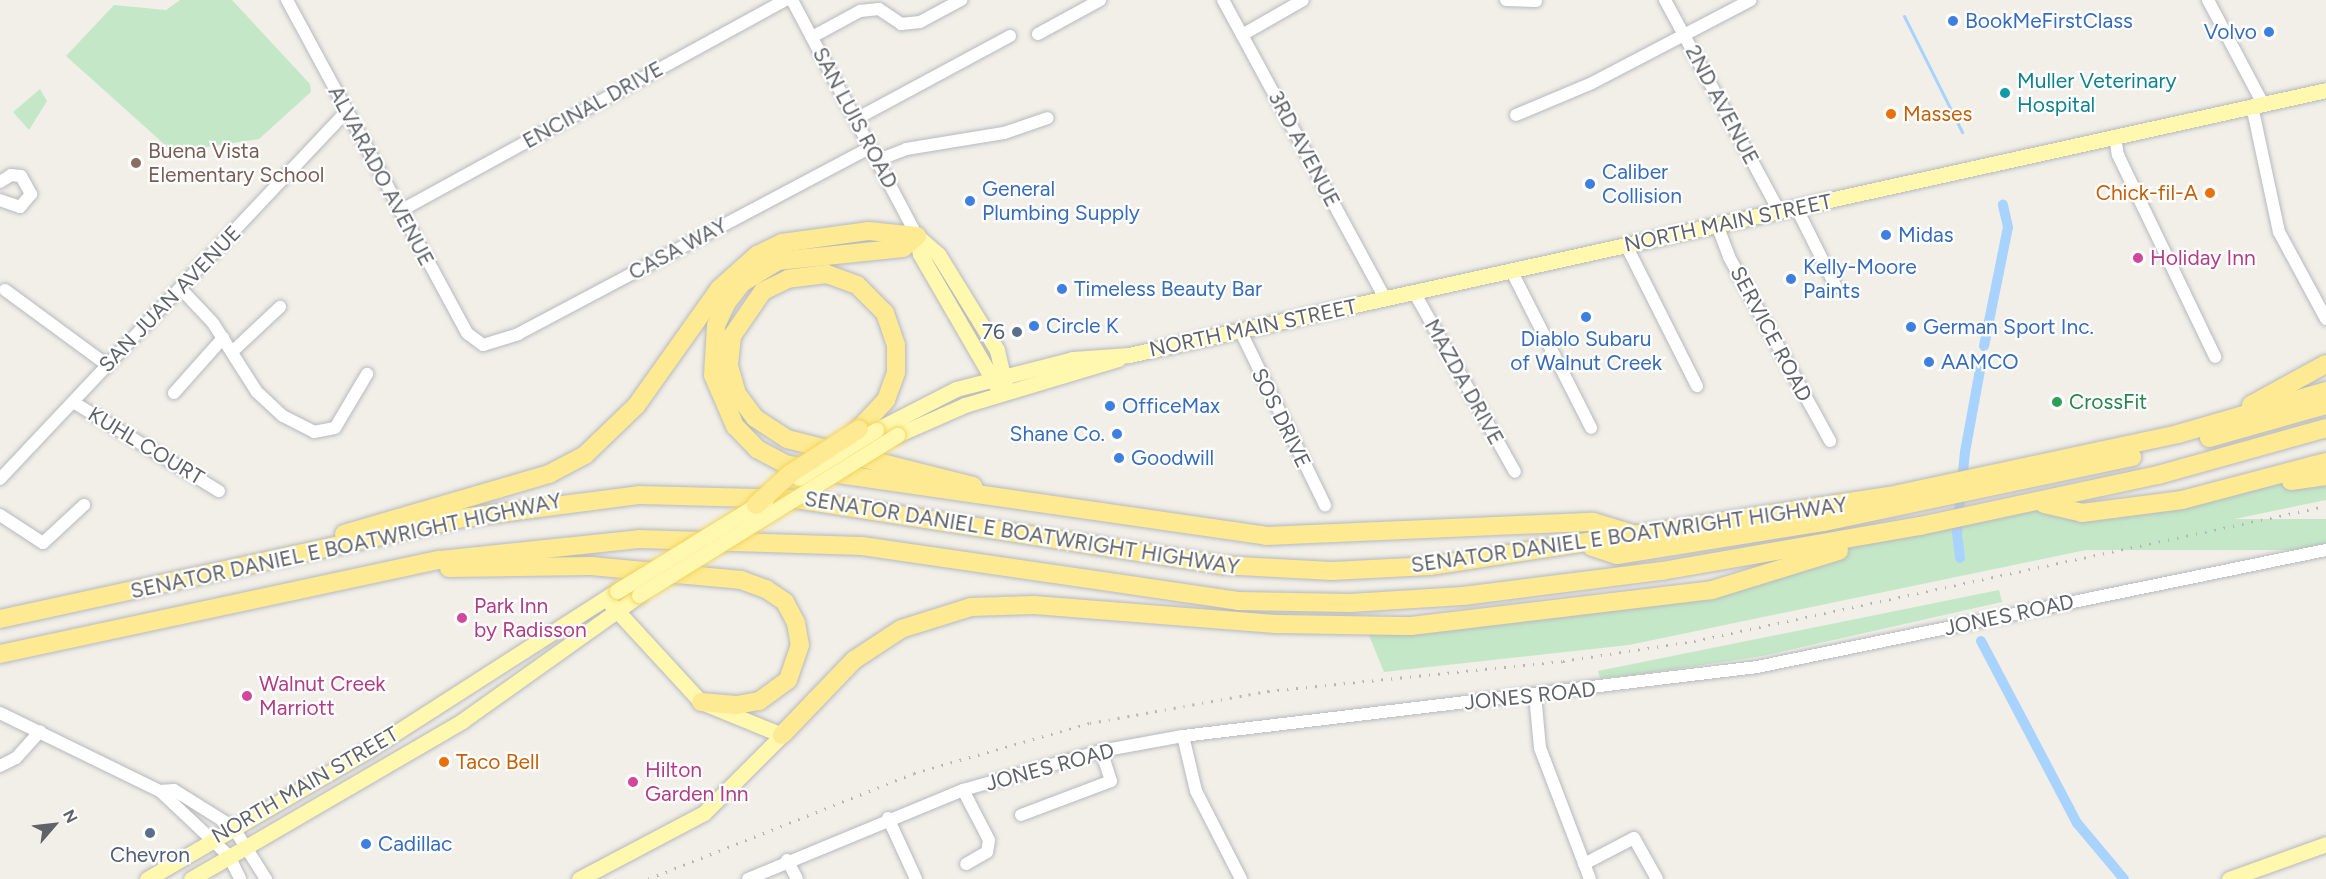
<!DOCTYPE html>
<html>
<head>
<meta charset="utf-8">
<style>
	body { margin:0 }
	#map { position:relative; width:2326px; height:879px; overflow:hidden; background:#f1efe8; font-family:Figtree,sans-serif }
	div>[style] { position:absolute }
	[style*='--x'] { left:calc(var(--x)*1px); top:calc(var(--y)*1px); width:calc(var(--w)*1px); rotate:calc(var(--a)*1deg) }
	.green>* { inset:0; background:#c4e8c7; transform-origin:0 0 }
	.stream>* { height:3px; margin:-1.5px; padding:0 1.5px; transform-origin:1.5px; border-radius:1.5px; background:#a9d3ff }
	.canal>* { height:10px; margin:-5px; padding:0 5px; transform-origin:5px; border-radius:5px; background:#a9d3ff }
	.roads { filter:drop-shadow(0 0 2px #b8b9be) drop-shadow(0 0 2px #b8b9be) }
	.minor>* { height:12px; margin:-6px; padding:0 6px; transform-origin:6px; border-radius:6px; background:#fff }
	.major>* { height:15px; margin:-7.5px; padding:0 7.5px; transform-origin:7.5px; border-radius:7.5px; background:#fff8ae }
	.highway>* { height:18px; margin:-9px; padding:0 9px; transform-origin:9px; border-radius:9px; background:#fdea92 }
	.rail>* { height:3px; margin-top:-1.5px; transform-origin:0; background:repeating-linear-gradient(90deg,#b6b6b8 0 1.5px,transparent 0 9.5px) }
	.bridges { filter:drop-shadow(0 0 2px #f2d45f) drop-shadow(0 0 2px #f2d45f) }
	.major-bridge>* { height:15px; margin:-7.5px; padding:0 7.5px; transform-origin:7.5px; border-radius:7.5px; background:#fff8ae }
	.highway-bridge>* { height:18px; margin:-9px; padding:0 9px; transform-origin:9px; border-radius:9px; background:#fdea92 }
	.dots>* { width:16px; height:16px; translate:-50% -50%; box-sizing:border-box; border:3px solid #fff; border-radius:50% }
	span { translate:-50% -50%; white-space:nowrap; text-align:center; line-height:1.15; -webkit-text-stroke:4.5px #fff; paint-order:stroke }
	.shop-label { font-size:21px; color:#366cbe }
	.left { translate:0 -50%; text-align:left }
	.right { translate:-100% -50%; text-align:right }
	.culture-label { font-size:21px; color:#0d838f }
	.street-label { font-size:21px; color:#5f6268 }
	.food-label { font-size:21px; color:#c56008 }
	.education-label { font-size:21px; color:#785e54 }
	.hotel-label { font-size:21px; color:#b23c85 }
	.service-label { font-size:21px; color:#4e5e75 }
	.leisure-label { font-size:21px; color:#27864d }
	.north { position:absolute; left:24px; top:795px; width:60px; height:60px; -webkit-text-stroke:4px #fff; paint-order:stroke; rotate:62deg; font-size:16px; font-weight:700; line-height:24px; text-align:center; color:#5f6268 }
	.north::after { content:''; display:block; margin:auto; width:21px; height:27px; background:#5f6268; clip-path:polygon(50% 0,100% 100%,50% 72%,0 100%) }
</style>
</head>
<body>
<div id="map">
	<div class="green">
		<i style="clip-path:polygon(180px 0,232px 0,310px 84px,311px 92px,259px 139px,173px 152px,66px 56px,114px 5px,166px 10px)"></i>
		<i style="clip-path:polygon(40px 89px,47px 101px,29px 130px,13px 112px)"></i>
		<i style="clip-path:polygon(2326px 476px,2326px 500px,1629px 645px,1384px 672px,1366px 628px,1712px 590px,1920px 526px,2037px 503px,2082px 513px)"></i>
		<i style="left:2326px;top:519px;width:31px;height:291px;rotate:90deg"></i>
		<i style="clip-path:polygon(1999px 590px,2002px 602px,1763px 656px,1635px 675px,1600px 678px,1598px 671px)"></i>
	</div>
	<div class="stream">
		<i style="--x:1904;--y:16;--w:130;--a:63.4"></i>
	</div>
	<div class="canal">
		<i style="--x:1984;--y:346;--w:121;--a:-78.6"></i>
		<i style="--x:2008;--y:227;--w:23;--a:-103"></i>
		<i style="--x:1960;--y:558;--w:26;--a:-97"></i>
		<i style="--x:1957;--y:532;--w:80;--a:-84.3"></i>
		<i style="--x:1965;--y:452;--w:88;--a:-79.6"></i>
		<i style="--x:1981;--y:641;--w:206;--a:62.2"></i>
		<i style="--x:2077;--y:823;--w:73;--a:50"></i>
	</div>
	<div class="roads">
		<div class="minor">
			<i style="--x:287;--y:0;--w:379;--a:61.6"></i>
			<i style="--x:467;--y:333;--w:20;--a:37"></i>
			<i style="--x:483;--y:345;--w:37;--a:-17"></i>
			<i style="--x:518;--y:334;--w:399;--a:-27.9"></i>
			<i style="--x:792;--y:0;--w:267;--a:62.1"></i>
			<i style="--x:1223;--y:0;--w:339;--a:61.5"></i>
			<i style="--x:1506;--y:0;--w:30;--a:2"></i>
			<i style="--x:1665;--y:0;--w:240;--a:61.6"></i>
			<i style="--x:2208;--y:0;--w:118;--a:62.1"></i>
			<i style="--x:1038;--y:34;--w:71;--a:-28.7"></i>
			<i style="--x:1242;--y:35;--w:70;--a:-29.8"></i>
			<i style="--x:812;--y:37;--w:55;--a:-28.4"></i>
			<i style="--x:860;--y:11;--w:19;--a:-6"></i>
			<i style="--x:879;--y:9;--w:27;--a:34"></i>
			<i style="--x:901;--y:24;--w:19;--a:-6"></i>
			<i style="--x:920;--y:22;--w:47;--a:-28.2"></i>
			<i style="--x:2252;--y:106;--w:129;--a:77.9"></i>
			<i style="--x:2279;--y:232;--w:99;--a:61.6"></i>
			<i style="--x:1516;--y:115;--w:82;--a:-22.8"></i>
			<i style="--x:1592;--y:83;--w:179;--a:-27.6"></i>
			<i style="--x:856;--y:119;--w:175;--a:-28.3"></i>
			<i style="--x:2115;--y:137;--w:18;--a:81"></i>
			<i style="--x:2118;--y:155;--w:224;--a:64.3"></i>
			<i style="--x:878;--y:160;--w:30;--a:-21"></i>
			<i style="--x:906;--y:149;--w:99;--a:-9.3"></i>
			<i style="--x:1004;--y:133;--w:46;--a:-18.8"></i>
			<i style="--x:0;--y:182;--w:13;--a:-32"></i>
			<i style="--x:11;--y:175;--w:10;--a:6"></i>
			<i style="--x:21;--y:176;--w:21;--a:61"></i>
			<i style="--x:31;--y:194;--w:17;--a:130"></i>
			<i style="--x:20;--y:207;--w:21;--a:-161"></i>
			<i style="--x:1796;--y:207;--w:89;--a:63.4"></i>
			<i style="--x:400;--y:211;--w:440;--a:-28.7"></i>
			<i style="--x:1717;--y:225;--w:34;--a:69"></i>
			<i style="--x:1729;--y:257;--w:210;--a:61.2"></i>
			<i style="--x:1626;--y:245;--w:158;--a:63.3"></i>
			<i style="--x:1511;--y:270;--w:177;--a:63.1"></i>
			<i style="--x:181;--y:289;--w:47;--a:46.7"></i>
			<i style="--x:213;--y:323;--w:82;--a:57.5"></i>
			<i style="--x:257;--y:392;--w:35;--a:43"></i>
			<i style="--x:283;--y:416;--w:35;--a:27"></i>
			<i style="--x:314;--y:432;--w:21;--a:-11"></i>
			<i style="--x:335;--y:428;--w:63;--a:-59.3"></i>
			<i style="--x:5;--y:290;--w:127;--a:36.3"></i>
			<i style="--x:1414;--y:292;--w:206;--a:60.7"></i>
			<i style="--x:1240;--y:330;--w:195;--a:64.1"></i>
			<i style="--x:232;--y:352;--w:66;--a:-43.2"></i>
			<i style="--x:174;--y:393;--w:74;--a:-48.3"></i>
			<i style="--x:73;--y:402;--w:171;--a:31.4"></i>
			<i style="--x:0;--y:479;--w:496;--a:-46.7"></i>
			<i style="--x:0;--y:515;--w:51;--a:33.1"></i>
			<i style="--x:43;--y:543;--w:56;--a:-42.8"></i>
			<i style="--x:1535;--y:695;--w:53;--a:84.6"></i>
			<i style="--x:1540;--y:748;--w:140;--a:69.1"></i>
			<i style="--x:0;--y:713;--w:178;--a:26"></i>
			<i style="--x:160;--y:791;--w:95;--a:43.3"></i>
			<i style="--x:229;--y:856;--w:25;--a:64"></i>
			<i style="--x:1183;--y:736;--w:57;--a:76.7"></i>
			<i style="--x:1196;--y:791;--w:99;--a:62.9"></i>
			<i style="--x:0;--y:766;--w:18;--a:-27"></i>
			<i style="--x:16;--y:758;--w:36;--a:-48"></i>
			<i style="--x:963;--y:790;--w:56;--a:62.5"></i>
			<i style="--x:989;--y:840;--w:12;--a:99"></i>
			<i style="--x:987;--y:852;--w:24;--a:150"></i>
			<i style="--x:160;--y:791;--w:14;--a:-4"></i>
			<i style="--x:174;--y:790;--w:70;--a:32.1"></i>
			<i style="--x:233;--y:827;--w:62;--a:57.6"></i>
			<i style="--x:1021;--y:815;--w:96;--a:-20.7"></i>
			<i style="--x:1111;--y:781;--w:32;--a:-108"></i>
			<i style="--x:888;--y:818;--w:67;--a:65.3"></i>
			<i style="--x:787;--y:860;--w:21;--a:62"></i>
			<i style="--x:1584;--y:864;--w:56;--a:-27.5"></i>
			<i style="--x:1634;--y:838;--w:47;--a:60.7"></i>
			<i style="--x:748;--y:879;--w:233;--a:-22.5"></i>
			<i style="--x:963;--y:790;--w:143;--a:-15.8"></i>
			<i style="--x:1101;--y:751;--w:83;--a:-10.4"></i>
			<i style="--x:1183;--y:736;--w:578;--a:-6.85"></i>
			<i style="--x:1757;--y:667;--w:581;--a:-11.62"></i>
		</div>
		<div class="major">
			<i style="--x:917;--y:236;--w:28;--a:41"></i>
			<i style="--x:938;--y:254;--w:113;--a:58.4"></i>
			<i style="--x:997;--y:350;--w:36;--a:77"></i>
			<i style="--x:917;--y:236;--w:18;--a:81"></i>
			<i style="--x:920;--y:254;--w:151;--a:59.9"></i>
			<i style="--x:876;--y:430;--w:90;--a:-27.1"></i>
			<i style="--x:956;--y:389;--w:121;--a:-14.4"></i>
			<i style="--x:1073;--y:359;--w:56;--a:-4.1"></i>
			<i style="--x:1129;--y:355;--w:1226;--a:-12.48"></i>
			<i style="--x:897;--y:435;--w:74;--a:-23.8"></i>
			<i style="--x:965;--y:405;--w:160;--a:-16.7"></i>
			<i style="--x:147;--y:879;--w:257;--a:-30.2"></i>
			<i style="--x:369;--y:750;--w:295;--a:-32.7"></i>
			<i style="--x:191;--y:879;--w:314;--a:-30.2"></i>
			<i style="--x:462;--y:721;--w:217;--a:-35.4"></i>
			<i style="--x:579;--y:879;--w:141;--a:-27.8"></i>
			<i style="--x:704;--y:813;--w:110;--a:-45"></i>
			<i style="--x:782;--y:735;--w:87;--a:-157.8"></i>
			<i style="--x:701;--y:702;--w:134;--a:-132.6"></i>
			<i style="--x:2229;--y:879;--w:103;--a:-19.8"></i>
		</div>
		<div class="highway">
			<i style="--x:917;--y:236;--w:18;--a:139"></i>
			<i style="--x:903;--y:248;--w:126;--a:174.1"></i>
			<i style="--x:778;--y:261;--w:42;--a:148.6"></i>
			<i style="--x:742;--y:283;--w:24;--a:128"></i>
			<i style="--x:727;--y:302;--w:26;--a:115"></i>
			<i style="--x:716;--y:326;--w:49;--a:93.5"></i>
			<i style="--x:713;--y:375;--w:56;--a:66.7"></i>
			<i style="--x:735;--y:426;--w:32;--a:46"></i>
			<i style="--x:757;--y:449;--w:32;--a:28"></i>
			<i style="--x:785;--y:464;--w:61;--a:10.4"></i>
			<i style="--x:845;--y:475;--w:425;--a:8.2"></i>
			<i style="--x:1266;--y:536;--w:327;--a:-2.5"></i>
			<i style="--x:1593;--y:522;--w:46;--a:16.5"></i>
			<i style="--x:2251;--y:405;--w:85;--a:-28.7"></i>
			<i style="--x:859;--y:429;--w:40;--a:-47"></i>
			<i style="--x:886;--y:400;--w:30;--a:-70"></i>
			<i style="--x:896;--y:372;--w:27;--a:-90"></i>
			<i style="--x:896;--y:345;--w:34;--a:-109"></i>
			<i style="--x:885;--y:313;--w:40;--a:-135"></i>
			<i style="--x:857;--y:285;--w:32;--a:-160"></i>
			<i style="--x:827;--y:274;--w:39;--a:173"></i>
			<i style="--x:788;--y:279;--w:28;--a:154"></i>
			<i style="--x:763;--y:291;--w:55;--a:124.6"></i>
			<i style="--x:732;--y:336;--w:30;--a:96"></i>
			<i style="--x:729;--y:366;--w:29;--a:74"></i>
			<i style="--x:737;--y:394;--w:30;--a:53"></i>
			<i style="--x:755;--y:418;--w:38;--a:33"></i>
			<i style="--x:787;--y:439;--w:192;--a:14.2"></i>
			<i style="--x:2209;--y:438;--w:122;--a:-15.8"></i>
			<i style="--x:2291;--y:481;--w:35;--a:-8"></i>
			<i style="--x:2044;--y:504;--w:39;--a:13"></i>
			<i style="--x:2082;--y:513;--w:101;--a:-7.4"></i>
			<i style="--x:2182;--y:500;--w:149;--a:-14.8"></i>
			<i style="--x:344;--y:534;--w:214;--a:-16.3"></i>
			<i style="--x:549;--y:474;--w:41;--a:-27.8"></i>
			<i style="--x:585;--y:455;--w:71;--a:-43.9"></i>
			<i style="--x:636;--y:406;--w:143;--a:-54.6"></i>
			<i style="--x:719;--y:289;--w:51;--a:-41.8"></i>
			<i style="--x:757;--y:255;--w:28;--a:-26"></i>
			<i style="--x:782;--y:243;--w:88;--a:-7.9"></i>
			<i style="--x:869;--y:231;--w:48;--a:5.9"></i>
			<i style="--x:1592;--y:547;--w:26;--a:18"></i>
			<i style="--x:1617;--y:555;--w:210;--a:-9.1"></i>
			<i style="--x:1824;--y:522;--w:315;--a:-11.9"></i>
			<i style="--x:449;--y:568;--w:142;--a:-0.8"></i>
			<i style="--x:591;--y:566;--w:151;--a:5.3"></i>
			<i style="--x:741;--y:580;--w:27;--a:20"></i>
			<i style="--x:766;--y:589;--w:23;--a:34"></i>
			<i style="--x:785;--y:602;--w:24;--a:62"></i>
			<i style="--x:796;--y:623;--w:22;--a:80"></i>
			<i style="--x:800;--y:645;--w:37;--a:109"></i>
			<i style="--x:788;--y:680;--w:36;--a:144"></i>
			<i style="--x:759;--y:701;--w:23;--a:170"></i>
			<i style="--x:736;--y:705;--w:35;--a:-175"></i>
			<i style="--x:0;--y:619;--w:473;--a:-12.3"></i>
			<i style="--x:462;--y:518;--w:178;--a:-7.4"></i>
			<i style="--x:639;--y:495;--w:157;--a:1.5"></i>
			<i style="--x:796;--y:499;--w:429;--a:8.8"></i>
			<i style="--x:1220;--y:565;--w:112;--a:3.1"></i>
			<i style="--x:1332;--y:571;--w:98;--a:-2.9"></i>
			<i style="--x:1430;--y:566;--w:464;--a:-8.7"></i>
			<i style="--x:1889;--y:496;--w:296;--a:-12.1"></i>
			<i style="--x:2178;--y:434;--w:154;--a:-16.2"></i>
			<i style="--x:0;--y:654;--w:450;--a:-12.1"></i>
			<i style="--x:440;--y:560;--w:200;--a:-6"></i>
			<i style="--x:639;--y:539;--w:223;--a:1.8"></i>
			<i style="--x:862;--y:546;--w:380;--a:8.3"></i>
			<i style="--x:1238;--y:601;--w:112;--a:1"></i>
			<i style="--x:1350;--y:603;--w:113;--a:-3.5"></i>
			<i style="--x:1463;--y:596;--w:201;--a:-7.2"></i>
			<i style="--x:1662;--y:571;--w:262;--a:-9.9"></i>
			<i style="--x:1920;--y:526;--w:243;--a:-12.1"></i>
			<i style="--x:2158;--y:475;--w:174;--a:-15.6"></i>
			<i style="--x:782;--y:735;--w:104;--a:-46.2"></i>
			<i style="--x:854;--y:660;--w:56;--a:-33.4"></i>
			<i style="--x:901;--y:629;--w:73;--a:-17.4"></i>
			<i style="--x:971;--y:607;--w:63;--a:-1.8"></i>
			<i style="--x:1034;--y:605;--w:245;--a:4.5"></i>
			<i style="--x:1278;--y:624;--w:133;--a:0.9"></i>
			<i style="--x:1411;--y:626;--w:303;--a:-6.8"></i>
			<i style="--x:1712;--y:590;--w:133;--a:-17.1"></i>
		</div>
	</div>
	<div class="rail">
		<i style="--x:648;--y:879;--w:286;--a:-21.7"></i>
		<i style="--x:914;--y:773;--w:183;--a:-15.9"></i>
		<i style="--x:1090;--y:723;--w:181;--a:-10.2"></i>
		<i style="--x:1268;--y:691;--w:297;--a:-5.8"></i>
		<i style="--x:1563;--y:661;--w:133;--a:-8.7"></i>
		<i style="--x:1694;--y:641;--w:646;--a:-12.06"></i>
	</div>
	<div class="bridges">
		<div class="major-bridge">
			<i style="--x:799;--y:478;--w:91;--a:-31.9"></i>
			<i style="--x:617;--y:591;--w:175;--a:-31.7"></i>
			<i style="--x:639;--y:595;--w:304;--a:-31.8"></i>
		</div>
		<div class="highway-bridge">
			<i style="--x:756;--y:505;--w:46;--a:-42.4"></i>
			<i style="--x:790;--y:474;--w:82;--a:-33.1"></i>
		</div>
	</div>
	<div class="dots">
		<i style="left:1953px;top:21px;background:#3f7fe0"></i>
		<i style="left:2269px;top:32px;background:#3f7fe0"></i>
		<i style="left:2005px;top:93px;background:#0f9aa8"></i>
		<i style="left:1891px;top:114px;background:#e8710a"></i>
		<i style="left:136px;top:163px;background:#8d6e63"></i>
		<i style="left:1590px;top:184px;background:#3f7fe0"></i>
		<i style="left:2210px;top:193px;background:#e8710a"></i>
		<i style="left:970px;top:201px;background:#3f7fe0"></i>
		<i style="left:1886px;top:235px;background:#3f7fe0"></i>
		<i style="left:2138px;top:258px;background:#d1479c"></i>
		<i style="left:1791px;top:279px;background:#3f7fe0"></i>
		<i style="left:1062px;top:289px;background:#3f7fe0"></i>
		<i style="left:1586px;top:317px;background:#3f7fe0"></i>
		<i style="left:1034px;top:326px;background:#3f7fe0"></i>
		<i style="left:1911px;top:327px;background:#3f7fe0"></i>
		<i style="left:1017px;top:332px;background:#5c6f8a"></i>
		<i style="left:1929px;top:362px;background:#3f7fe0"></i>
		<i style="left:2057px;top:402px;background:#2e9e5b"></i>
		<i style="left:1110px;top:406px;background:#3f7fe0"></i>
		<i style="left:1117px;top:434px;background:#3f7fe0"></i>
		<i style="left:1119px;top:458px;background:#3f7fe0"></i>
		<i style="left:462px;top:618px;background:#d1479c"></i>
		<i style="left:247px;top:696px;background:#d1479c"></i>
		<i style="left:444px;top:762px;background:#e8710a"></i>
		<i style="left:633px;top:782px;background:#d1479c"></i>
		<i style="left:150px;top:833px;background:#5c6f8a"></i>
		<i style="left:366px;top:844px;background:#3f7fe0"></i>
	</div>
	<div class="shop-label">
		<span class="left" style="left:1965px;top:21px">BookMeFirstClass</span>
		<span class="right" style="left:2257px;top:32px">Volvo</span>
		<span class="left" style="left:1602px;top:184px">Caliber<br>Collision</span>
		<span class="left" style="left:982px;top:201px">General<br>Plumbing Supply</span>
		<span class="left" style="left:1898px;top:235px">Midas</span>
		<span class="left" style="left:1803px;top:279px">Kelly-Moore<br>Paints</span>
		<span class="left" style="left:1074px;top:289px">Timeless Beauty Bar</span>
		<span class="left" style="left:1046px;top:326px">Circle K</span>
		<span class="left" style="left:1923px;top:327px">German Sport Inc.</span>
		<span style="left:1586px;top:351px">Diablo Subaru<br>of Walnut Creek</span>
		<span class="left" style="left:1941px;top:362px">AAMCO</span>
		<span class="left" style="left:1122px;top:406px">OfficeMax</span>
		<span class="right" style="left:1105px;top:434px">Shane Co.</span>
		<span class="left" style="left:1131px;top:458px">Goodwill</span>
		<span class="left" style="left:378px;top:844px">Cadillac</span>
	</div>
	<div class="culture-label">
		<span class="left" style="left:2017px;top:93px">Muller Veterinary<br>Hospital</span>
	</div>
	<div class="street-label">
		<span style="left:593px;top:105px;rotate:-29deg">ENCINAL DRIVE</span>
		<span style="left:1722px;top:105px;rotate:62deg">2ND AVENUE</span>
		<span style="left:855px;top:118px;rotate:62deg">SAN LUIS ROAD</span>
		<span style="left:1304px;top:149px;rotate:62deg">3RD AVENUE</span>
		<span style="left:381px;top:176px;rotate:62deg">ALVARADO AVENUE</span>
		<span style="left:1728px;top:223px;rotate:-12deg">NORTH MAIN STREET</span>
		<span style="left:678px;top:249px;rotate:-28deg">CASA WAY</span>
		<span style="left:170px;top:299px;rotate:-46deg">SAN JUAN AVENUE</span>
		<span style="left:1253px;top:328px;rotate:-12deg">NORTH MAIN STREET</span>
		<span style="left:1771px;top:334px;rotate:62deg">SERVICE ROAD</span>
		<span style="left:1464px;top:382px;rotate:61deg">MAZDA DRIVE</span>
		<span style="left:1281px;top:418px;rotate:64deg">SOS DRIVE</span>
		<span style="left:146px;top:446px;rotate:31deg">KUHL COURT</span>
		<span style="left:1022px;top:533px;rotate:9deg">SENATOR DANIEL E BOATWRIGHT HIGHWAY</span>
		<span style="left:1629px;top:535px;rotate:-8deg">SENATOR DANIEL E BOATWRIGHT HIGHWAY</span>
		<span style="left:346px;top:546px;rotate:-12deg">SENATOR DANIEL E BOATWRIGHT HIGHWAY</span>
		<span style="left:2009px;top:615px;rotate:-12deg">JONES ROAD</span>
		<span style="left:1530px;top:696px;rotate:-6deg">JONES ROAD</span>
		<span style="left:1050px;top:767px;rotate:-15deg">JONES ROAD</span>
		<span style="left:305px;top:785px;rotate:-30deg">NORTH MAIN STREET</span>
	</div>
	<div class="food-label">
		<span class="left" style="left:1903px;top:114px">Masses</span>
		<span class="right" style="left:2198px;top:193px">Chick-fil-A</span>
		<span class="left" style="left:456px;top:762px">Taco Bell</span>
	</div>
	<div class="education-label">
		<span class="left" style="left:148px;top:163px">Buena Vista<br>Elementary School</span>
	</div>
	<div class="hotel-label">
		<span class="left" style="left:2150px;top:258px">Holiday Inn</span>
		<span class="left" style="left:474px;top:618px">Park Inn<br>by Radisson</span>
		<span class="left" style="left:259px;top:696px">Walnut Creek<br>Marriott</span>
		<span class="left" style="left:645px;top:782px">Hilton<br>Garden Inn</span>
	</div>
	<div class="service-label">
		<span class="right" style="left:1005px;top:332px">76</span>
		<span style="left:150px;top:855px">Chevron</span>
	</div>
	<div class="leisure-label">
		<span class="left" style="left:2069px;top:402px">CrossFit</span>
	</div>
	<div class="north">N</div>
</div>
</body>
</html>
